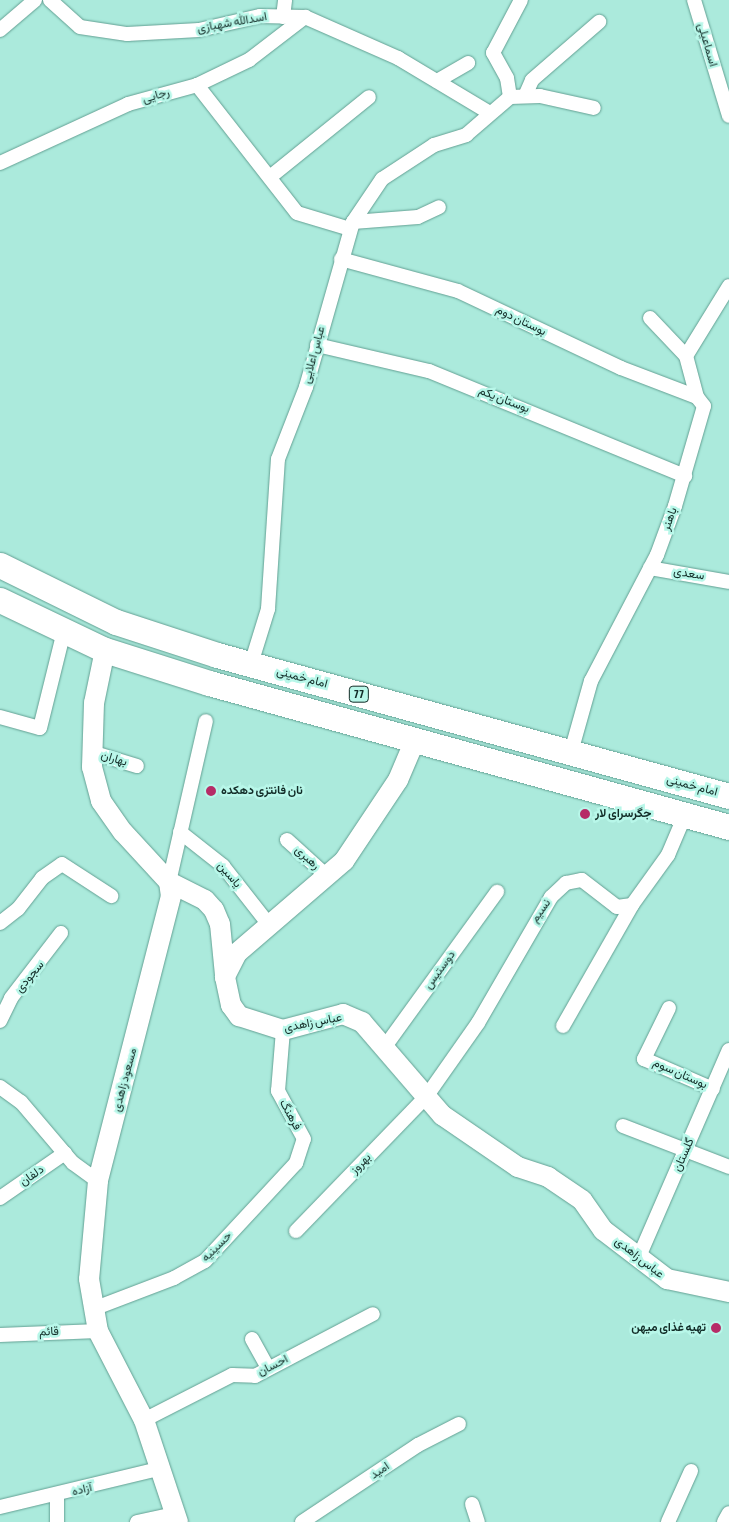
<!DOCTYPE html>
<html>
<head>
<meta charset="utf-8">
<style>
	body { margin:0 }
	#map { position:relative; width:729px; height:1522px; overflow:hidden; background:#abeadc; font-family:"Asap Condensed",Vazirmatn,sans-serif }
	div>[style] { position:absolute }
	[style*='--x'] { left:calc(var(--x)*1px); top:calc(var(--y)*1px); width:calc(var(--w)*1px); rotate:calc(var(--a)*1deg) }
	.roads { filter:drop-shadow(0 0 1px #63a093) drop-shadow(0 0 1px #63a093) }
	.street>* { height:14px; margin:-7px; padding:0 7px; transform-origin:7px; border-radius:7px; background:#fff }
	.secondary>* { height:20px; margin:-10px; padding:0 10px; transform-origin:10px; border-radius:10px; background:#fff }
	.highway>* { height:25px; margin:-12.5px; padding:0 12.5px; transform-origin:12.5px; border-radius:12.5px; background:#fff }
	.dots>* { width:14px; height:14px; translate:-50% -50%; box-sizing:border-box; border:2px solid #b8f7e9; border-radius:50% }
	span { translate:-50% -50%; white-space:nowrap; text-align:center; line-height:1.15; -webkit-text-stroke:5px #b8f7e9; paint-order:stroke }
	.shield-label span { padding:1px 4px; background:#b8f7e9; border:1px solid; border-radius:4px; -webkit-text-stroke-width:0 }
	.shield-label { font-size:11px; color:#122c27; font-weight:700 }
	.street-label { font-size:12px; color:#122c27 }
	.poi-label { font-size:12px; color:#122c27; font-weight:700 }
	.left { translate:0 -50%; text-align:left }
	.right { translate:-100% -50%; text-align:right }
</style>
</head>
<body>
<div id="map">
	<div class="roads">
		<div class="street">
			<i style="--x:50;--y:0;--w:40;--a:42"></i>
			<i style="--x:80;--y:27;--w:48;--a:8.5"></i>
			<i style="--x:127;--y:34;--w:72;--a:-3.2"></i>
			<i style="--x:199;--y:30;--w:63;--a:-12.9"></i>
			<i style="--x:260;--y:16;--w:45;--a:1.3"></i>
			<i style="--x:305;--y:17;--w:102;--a:23.8"></i>
			<i style="--x:398;--y:58;--w:107;--a:30.9"></i>
			<i style="--x:694;--y:0;--w:121;--a:73.2"></i>
			<i style="--x:283;--y:17;--w:17;--a:-83"></i>
			<i style="--x:0;--y:30;--w:46;--a:-40.6"></i>
			<i style="--x:437;--y:81;--w:36;--a:-30"></i>
			<i style="--x:197;--y:85;--w:162;--a:52"></i>
			<i style="--x:297;--y:213;--w:55;--a:16.8"></i>
			<i style="--x:525;--y:96;--w:17;--a:-66"></i>
			<i style="--x:532;--y:80;--w:89;--a:-40.9"></i>
			<i style="--x:510;--y:97;--w:19;--a:-99"></i>
			<i style="--x:507;--y:78;--w:29;--a:-119"></i>
			<i style="--x:493;--y:53;--w:60;--a:-62.2"></i>
			<i style="--x:0;--y:163;--w:141;--a:-24.7"></i>
			<i style="--x:128;--y:104;--w:72;--a:-15.4"></i>
			<i style="--x:197;--y:85;--w:58;--a:-25.7"></i>
			<i style="--x:249;--y:60;--w:71;--a:-37.5"></i>
			<i style="--x:270;--y:177;--w:127;--a:-38.9"></i>
			<i style="--x:353;--y:222;--w:65;--a:-4.4"></i>
			<i style="--x:418;--y:217;--w:23;--a:-25"></i>
			<i style="--x:341;--y:259;--w:121;--a:15.3"></i>
			<i style="--x:458;--y:291;--w:180;--a:25.3"></i>
			<i style="--x:621;--y:368;--w:81;--a:20.9"></i>
			<i style="--x:650;--y:318;--w:52;--a:46.5"></i>
			<i style="--x:317;--y:345;--w:115;--a:13.1"></i>
			<i style="--x:429;--y:371;--w:277;--a:22.3"></i>
			<i style="--x:650;--y:568;--w:80;--a:10"></i>
			<i style="--x:251;--y:664;--w:58;--a:-72.8"></i>
			<i style="--x:268;--y:609;--w:150;--a:-86.2"></i>
			<i style="--x:278;--y:459;--w:77;--a:-68.7"></i>
			<i style="--x:306;--y:387;--w:172;--a:-74.1"></i>
			<i style="--x:353;--y:222;--w:52;--a:-56"></i>
			<i style="--x:382;--y:179;--w:62;--a:-33.2"></i>
			<i style="--x:434;--y:145;--w:34;--a:-17"></i>
			<i style="--x:466;--y:135;--w:58;--a:-40.8"></i>
			<i style="--x:510;--y:97;--w:30;--a:-2"></i>
			<i style="--x:540;--y:96;--w:55;--a:12.5"></i>
			<i style="--x:0;--y:717;--w:41;--a:15.4"></i>
			<i style="--x:40;--y:728;--w:100;--a:-76.1"></i>
			<i style="--x:91;--y:752;--w:48;--a:16.9"></i>
			<i style="--x:571;--y:752;--w:74;--a:-74.3"></i>
			<i style="--x:591;--y:681;--w:142;--a:-62.4"></i>
			<i style="--x:657;--y:555;--w:52;--a:-69.8"></i>
			<i style="--x:675;--y:506;--w:104;--a:-73.8"></i>
			<i style="--x:704;--y:406;--w:11;--a:-128"></i>
			<i style="--x:697;--y:397;--w:42;--a:-105"></i>
			<i style="--x:686;--y:356;--w:82;--a:-58.4"></i>
			<i style="--x:180;--y:832;--w:55;--a:38.3"></i>
			<i style="--x:223;--y:866;--w:76;--a:51.9"></i>
			<i style="--x:287;--y:840;--w:55;--a:42.1"></i>
			<i style="--x:169;--y:882;--w:165;--a:-77.1"></i>
			<i style="--x:0;--y:923;--w:23;--a:-38"></i>
			<i style="--x:18;--y:909;--w:39;--a:-52"></i>
			<i style="--x:42;--y:878;--w:24;--a:-35"></i>
			<i style="--x:62;--y:864;--w:59;--a:33.1"></i>
			<i style="--x:669;--y:1008;--w:57;--a:116.1"></i>
			<i style="--x:644;--y:1059;--w:75;--a:23.5"></i>
			<i style="--x:0;--y:1021;--w:25;--a:-64"></i>
			<i style="--x:11;--y:998;--w:82;--a:-52.4"></i>
			<i style="--x:563;--y:1026;--w:139;--a:-60.3"></i>
			<i style="--x:384;--y:1048;--w:193;--a:-54.1"></i>
			<i style="--x:0;--y:1087;--w:26;--a:36"></i>
			<i style="--x:21;--y:1102;--w:80;--a:49.6"></i>
			<i style="--x:73;--y:1163;--w:31;--a:36"></i>
			<i style="--x:623;--y:1126;--w:114;--a:21.1"></i>
			<i style="--x:0;--y:1198;--w:79;--a:-34.7"></i>
			<i style="--x:296;--y:1231;--w:187;--a:-45.9"></i>
			<i style="--x:426;--y:1097;--w:90;--a:-54.9"></i>
			<i style="--x:478;--y:1023;--w:146;--a:-59.9"></i>
			<i style="--x:551;--y:897;--w:21;--a:-43"></i>
			<i style="--x:566;--y:883;--w:16;--a:-11"></i>
			<i style="--x:582;--y:880;--w:44;--a:37.6"></i>
			<i style="--x:617;--y:907;--w:15;--a:-8"></i>
			<i style="--x:632;--y:905;--w:62;--a:-54.2"></i>
			<i style="--x:668;--y:855;--w:43;--a:-67"></i>
			<i style="--x:638;--y:1259;--w:228;--a:-66.5"></i>
			<i style="--x:93;--y:1309;--w:87;--a:-20.9"></i>
			<i style="--x:174;--y:1278;--w:35;--a:-29"></i>
			<i style="--x:205;--y:1261;--w:134;--a:-47.1"></i>
			<i style="--x:296;--y:1163;--w:25;--a:-72"></i>
			<i style="--x:304;--y:1139;--w:55;--a:-118.4"></i>
			<i style="--x:278;--y:1091;--w:61;--a:-85.3"></i>
			<i style="--x:0;--y:1335;--w:98;--a:-2.3"></i>
			<i style="--x:252;--y:1339;--w:33;--a:61"></i>
			<i style="--x:144;--y:1420;--w:99;--a:-27.1"></i>
			<i style="--x:232;--y:1375;--w:23;--a:2"></i>
			<i style="--x:255;--y:1376;--w:133;--a:-27.7"></i>
			<i style="--x:57;--y:1495;--w:27;--a:90"></i>
			<i style="--x:472;--y:1504;--w:19;--a:72"></i>
			<i style="--x:0;--y:1507;--w:167;--a:-13.5"></i>
			<i style="--x:137;--y:1522;--w:39;--a:-12"></i>
			<i style="--x:302;--y:1522;--w:139;--a:-33.6"></i>
			<i style="--x:418;--y:1445;--w:46;--a:-27.1"></i>
			<i style="--x:668;--y:1522;--w:56;--a:-65.7"></i>
			<i style="--x:724;--y:1522;--w:10;--a:-61"></i>
		</div>
		<div class="secondary">
			<i style="--x:105;--y:650;--w:54;--a:101.7"></i>
			<i style="--x:94;--y:703;--w:64;--a:91.8"></i>
			<i style="--x:92;--y:767;--w:35;--a:75"></i>
			<i style="--x:101;--y:801;--w:38;--a:55"></i>
			<i style="--x:123;--y:832;--w:68;--a:47.4"></i>
			<i style="--x:169;--y:882;--w:14;--a:82"></i>
			<i style="--x:171;--y:896;--w:294;--a:104.4"></i>
			<i style="--x:98;--y:1181;--w:98;--a:95.2"></i>
			<i style="--x:89;--y:1279;--w:53;--a:80.2"></i>
			<i style="--x:98;--y:1331;--w:100;--a:62.7"></i>
			<i style="--x:144;--y:1420;--w:108;--a:71.6"></i>
			<i style="--x:415;--y:740;--w:43;--a:113"></i>
			<i style="--x:398;--y:780;--w:97;--a:123.7"></i>
			<i style="--x:344;--y:861;--w:141;--a:139.3"></i>
			<i style="--x:237;--y:953;--w:27;--a:117"></i>
			<i style="--x:225;--y:977;--w:29;--a:78"></i>
			<i style="--x:231;--y:1005;--w:14;--a:54"></i>
			<i style="--x:239;--y:1016;--w:46;--a:17.7"></i>
			<i style="--x:283;--y:1030;--w:62;--a:-14.9"></i>
			<i style="--x:343;--y:1014;--w:21;--a:23"></i>
			<i style="--x:362;--y:1022;--w:123;--a:49.3"></i>
			<i style="--x:442;--y:1115;--w:92;--a:34.4"></i>
			<i style="--x:518;--y:1167;--w:32;--a:18"></i>
			<i style="--x:548;--y:1177;--w:41;--a:34.1"></i>
			<i style="--x:582;--y:1200;--w:37;--a:55"></i>
			<i style="--x:603;--y:1230;--w:81;--a:37.4"></i>
			<i style="--x:667;--y:1279;--w:63;--a:11.8"></i>
			<i style="--x:169;--y:882;--w:40;--a:26.6"></i>
			<i style="--x:205;--y:900;--w:13;--a:48"></i>
			<i style="--x:214;--y:910;--w:15;--a:67"></i>
			<i style="--x:220;--y:924;--w:51;--a:84.4"></i>
		</div>
		<div class="highway">
			<i style="--x:0;--y:565;--w:129;--a:26.2"></i>
			<i style="--x:116;--y:622;--w:106;--a:18.1"></i>
			<i style="--x:217;--y:655;--w:531;--a:15.4"></i>
			<i style="--x:0;--y:600;--w:116;--a:25.5"></i>
			<i style="--x:105;--y:650;--w:109;--a:17.6"></i>
			<i style="--x:209;--y:683;--w:540;--a:15.48"></i>
		</div>
	</div>
	<div class="dots">
		<i style="left:211px;top:791px;background:#b62c67"></i>
		<i style="left:585px;top:814px;background:#b62c67"></i>
		<i style="left:716px;top:1328px;background:#b62c67"></i>
	</div>
	<div class="shield-label">
		<span style="left:359px;top:694px">77</span>
	</div>
	<div class="street-label">
		<span style="left:232px;top:23px;rotate:-10deg">اسدالله شهبازی</span>
		<span style="left:707px;top:45px;rotate:74deg">اسماعیلی</span>
		<span style="left:156px;top:96px;rotate:-16deg">رجایی</span>
		<span style="left:521px;top:321px;rotate:26deg">بوستان دوم</span>
		<span style="left:314px;top:355px;rotate:-75deg">عباس اعلایی</span>
		<span style="left:504px;top:400px;rotate:21deg">بوستان یکم</span>
		<span style="left:670px;top:519px;rotate:-70deg">باهنر</span>
		<span style="left:689px;top:574px;rotate:9deg">سعدی</span>
		<span style="left:302px;top:678px;rotate:15deg">امام خمینی</span>
		<span style="left:114px;top:759px;rotate:17deg">بهاران</span>
		<span style="left:692px;top:786px;rotate:15deg">امام خمینی</span>
		<span style="left:307px;top:858px;rotate:42deg">رهبری</span>
		<span style="left:229px;top:875px;rotate:49deg">یاسین</span>
		<span style="left:541px;top:911px;rotate:-55deg">نسیم</span>
		<span style="left:440px;top:970px;rotate:-54deg">دوستیس</span>
		<span style="left:30px;top:977px;rotate:-50deg">سجودی</span>
		<span style="left:313px;top:1023px;rotate:-11deg">عباس زاهدی</span>
		<span style="left:680px;top:1074px;rotate:24deg">بوستان سوم</span>
		<span style="left:125px;top:1080px;rotate:-75deg">مسعود زاهدی</span>
		<span style="left:290px;top:1115px;rotate:62deg">فرهنگ</span>
		<span style="left:684px;top:1155px;rotate:-66deg">گلستان</span>
		<span style="left:361px;top:1164px;rotate:-46deg">بهروز</span>
		<span style="left:32px;top:1176px;rotate:-35deg">دلفان</span>
		<span style="left:217px;top:1247px;rotate:-45deg">حسینیه</span>
		<span style="left:639px;top:1258px;rotate:38deg">عباس زاهدی</span>
		<span style="left:49px;top:1332px;rotate:-2deg">قائم</span>
		<span style="left:273px;top:1366px;rotate:-27deg">احسان</span>
		<span style="left:380px;top:1471px;rotate:-34deg">امید</span>
		<span style="left:82px;top:1490px;rotate:-13deg">آزاده</span>
	</div>
	<div class="poi-label">
		<span class="left" style="left:221px;top:791px">نان فانتزی دهکده</span>
		<span class="left" style="left:595px;top:814px">جگرسرای لار</span>
		<span class="right" style="left:706px;top:1328px">تهیه غذای میهن</span>
	</div>
</div>
</body>
</html>
